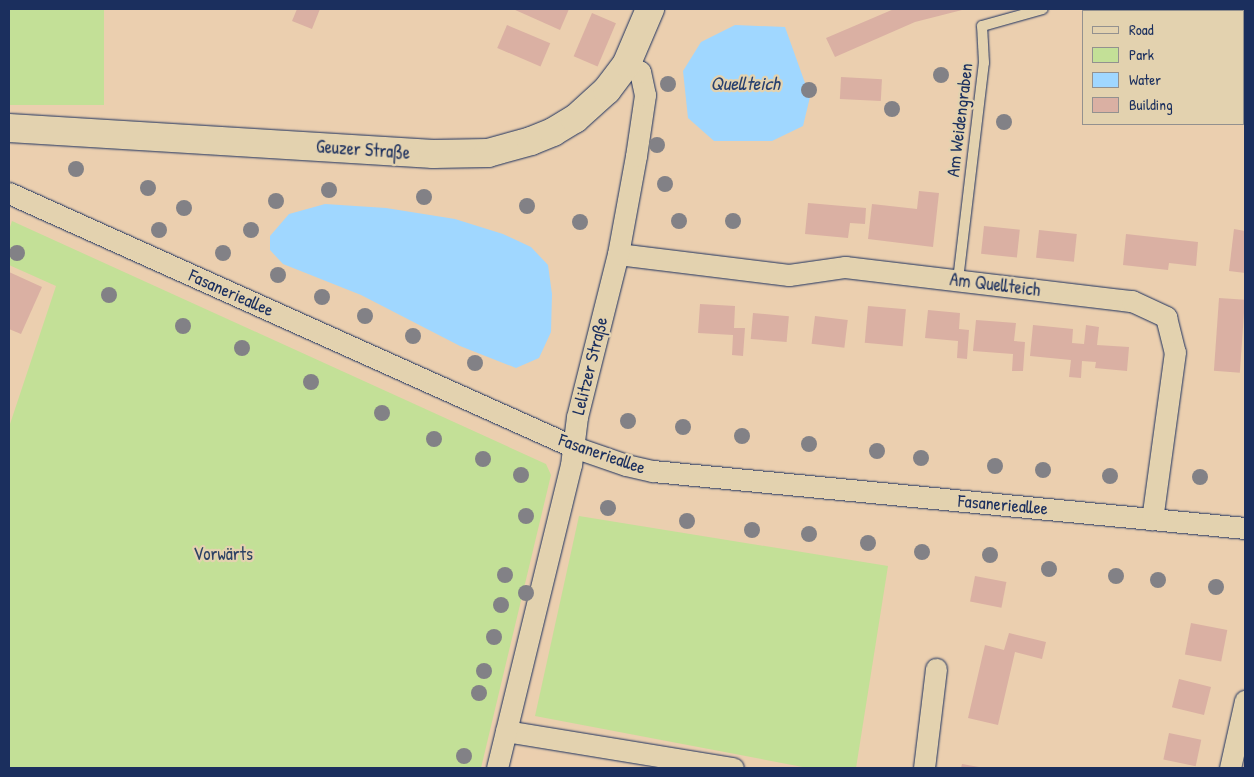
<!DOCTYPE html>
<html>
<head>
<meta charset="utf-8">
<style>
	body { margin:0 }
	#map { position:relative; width:1254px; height:777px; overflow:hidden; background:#ebcfaf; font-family:"Patrick Hand",sans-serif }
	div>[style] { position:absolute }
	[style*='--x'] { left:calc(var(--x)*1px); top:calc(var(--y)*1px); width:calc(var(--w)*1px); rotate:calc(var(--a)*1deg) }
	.green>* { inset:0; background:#c3e097; transform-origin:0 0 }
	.water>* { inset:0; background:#a0d7ff }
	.building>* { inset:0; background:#dab0a3; transform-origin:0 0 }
	.roads { filter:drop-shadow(0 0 1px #1b2f5e) drop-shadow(0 0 1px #1b2f5e) }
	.service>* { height:10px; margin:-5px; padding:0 5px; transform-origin:5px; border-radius:5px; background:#e3d2af }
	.minor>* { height:21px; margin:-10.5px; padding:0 10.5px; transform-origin:10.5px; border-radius:10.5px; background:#e3d2af }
	.secondary>* { height:28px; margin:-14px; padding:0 14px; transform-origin:14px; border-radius:14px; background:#e3d2af }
	.trees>* { width:16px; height:16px; margin:-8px; border-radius:50%; background:#828186 }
	span { translate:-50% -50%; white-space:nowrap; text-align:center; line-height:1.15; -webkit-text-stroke:4.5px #e3d2af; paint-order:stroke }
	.street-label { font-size:18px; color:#1b2f5e }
	.park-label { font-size:18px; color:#2c4164 }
	.water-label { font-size:19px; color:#28406e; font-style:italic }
	.frame { position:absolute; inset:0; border:10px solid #1b2f5e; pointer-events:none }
	.legend { position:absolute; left:1082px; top:10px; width:162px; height:115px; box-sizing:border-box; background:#e3d2af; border:1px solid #93918f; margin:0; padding:6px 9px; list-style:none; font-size:15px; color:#1b2f5e }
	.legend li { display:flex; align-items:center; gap:10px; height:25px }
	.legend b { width:25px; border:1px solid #93918f }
</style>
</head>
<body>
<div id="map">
	<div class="green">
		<i style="left:9px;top:9px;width:95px;height:96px"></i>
		<i style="clip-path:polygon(12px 221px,546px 464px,551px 475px,481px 768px,9px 768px,9px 427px,56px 286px,9px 265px,9px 230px)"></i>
		<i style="clip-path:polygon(579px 516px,888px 566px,856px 768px,808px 768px,535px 716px)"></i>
	</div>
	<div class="water">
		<i style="clip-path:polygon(735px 25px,785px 27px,810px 97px,803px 126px,772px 141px,714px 141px,688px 118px,683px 71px,701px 42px)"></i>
		<i style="clip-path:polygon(325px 204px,386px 208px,455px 219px,503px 234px,531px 247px,548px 265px,552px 294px,551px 332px,539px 358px,516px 368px,460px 346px,361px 295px,283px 264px,270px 250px,270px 236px,289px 214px)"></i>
	</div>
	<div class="building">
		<i style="clip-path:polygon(297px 9px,320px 9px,312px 29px,292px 21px)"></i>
		<i style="clip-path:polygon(513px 9px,569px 9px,560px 30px)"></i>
		<i style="clip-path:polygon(894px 9px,966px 9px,915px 22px,835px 57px,826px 38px)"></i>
		<i style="left:592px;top:13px;width:26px;height:47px;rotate:23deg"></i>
		<i style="left:507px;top:25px;width:47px;height:25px;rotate:23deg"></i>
		<i style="left:841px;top:77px;width:41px;height:22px;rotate:3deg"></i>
		<i style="clip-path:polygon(919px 191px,939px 193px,933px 247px,868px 239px,872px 204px,917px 209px)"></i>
		<i style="clip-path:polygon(808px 203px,866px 208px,865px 224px,850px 223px,848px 238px,805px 234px)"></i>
		<i style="left:984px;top:226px;width:36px;height:28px;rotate:6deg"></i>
		<i style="clip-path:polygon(1234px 229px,1245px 231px,1245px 273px,1229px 271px)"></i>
		<i style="left:1039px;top:230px;width:38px;height:28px;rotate:6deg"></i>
		<i style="clip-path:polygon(1126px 234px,1198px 242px,1196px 266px,1169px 263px,1168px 270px,1123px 265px)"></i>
		<i style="clip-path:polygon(9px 272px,42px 287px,21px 334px,9px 329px)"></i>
		<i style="left:1219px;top:298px;width:26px;height:73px;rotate:4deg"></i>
		<i style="clip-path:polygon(700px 304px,735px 306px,734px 328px,745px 328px,743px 356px,732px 355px,733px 335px,698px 333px)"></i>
		<i style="left:868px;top:306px;width:38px;height:37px;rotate:5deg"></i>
		<i style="clip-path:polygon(928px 310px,960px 313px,959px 329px,969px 330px,967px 359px,957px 358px,958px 341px,925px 338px)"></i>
		<i style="left:753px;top:313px;width:36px;height:26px;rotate:5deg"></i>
		<i style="left:815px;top:316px;width:33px;height:28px;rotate:7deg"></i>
		<i style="clip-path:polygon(976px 320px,1016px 323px,1014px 341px,1025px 342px,1023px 371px,1012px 371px,1013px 354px,973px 351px)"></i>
		<i style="clip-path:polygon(1033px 325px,1073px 329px,1072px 343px,1084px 344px,1086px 325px,1099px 327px,1097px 345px,1129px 347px,1127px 371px,1095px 368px,1096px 362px,1082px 361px,1081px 378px,1069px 377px,1071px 360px,1030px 356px)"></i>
		<i style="left:975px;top:576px;width:32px;height:26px;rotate:11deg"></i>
		<i style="left:1191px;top:623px;width:37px;height:32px;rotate:11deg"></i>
		<i style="clip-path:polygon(1009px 633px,1046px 642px,1042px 659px,1015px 652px,998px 725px,968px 718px,985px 645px,1004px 650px)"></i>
		<i style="left:1179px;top:679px;width:33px;height:29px;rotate:14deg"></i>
		<i style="left:1169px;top:733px;width:33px;height:27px;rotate:12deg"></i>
		<i style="clip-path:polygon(962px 764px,979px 767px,978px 768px,961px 768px)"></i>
	</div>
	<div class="roads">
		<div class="service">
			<i style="--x:958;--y:280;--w:219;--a:-83.2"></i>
			<i style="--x:984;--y:63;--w:37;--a:-93"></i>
			<i style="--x:982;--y:26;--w:63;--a:-15.6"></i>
		</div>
		<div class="minor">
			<i style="--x:9;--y:193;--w:619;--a:24.21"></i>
			<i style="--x:574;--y:447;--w:55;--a:19.1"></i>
			<i style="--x:626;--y:465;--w:28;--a:13"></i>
			<i style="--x:653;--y:471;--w:595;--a:5.5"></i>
			<i style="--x:618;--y:254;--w:172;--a:7"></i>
			<i style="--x:789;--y:275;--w:57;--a:-8.1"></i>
			<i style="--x:845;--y:267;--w:289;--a:6.8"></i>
			<i style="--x:1132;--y:301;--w:38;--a:25"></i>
			<i style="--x:1166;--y:317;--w:36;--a:76"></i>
			<i style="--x:1175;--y:352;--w:169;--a:97.8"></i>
			<i style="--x:506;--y:731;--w:230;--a:9.3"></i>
			<i style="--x:497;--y:768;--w:312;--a:-76.3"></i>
			<i style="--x:571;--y:465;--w:48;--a:-82.9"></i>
			<i style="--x:577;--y:417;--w:168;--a:-75.9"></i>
			<i style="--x:618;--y:254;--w:100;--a:-79.6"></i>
			<i style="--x:636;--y:156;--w:62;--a:-81.6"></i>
			<i style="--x:645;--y:95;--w:24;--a:-102"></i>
			<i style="--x:640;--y:72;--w:16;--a:-145"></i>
			<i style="--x:924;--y:768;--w:100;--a:-83.1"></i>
			<i style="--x:1230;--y:768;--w:69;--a:-77.4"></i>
		</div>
		<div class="secondary">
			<i style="--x:9;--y:128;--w:425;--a:3.5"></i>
			<i style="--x:433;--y:154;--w:55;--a:-1"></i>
			<i style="--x:488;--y:153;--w:45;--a:-15.6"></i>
			<i style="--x:531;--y:141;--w:24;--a:-22"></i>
			<i style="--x:553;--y:132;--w:26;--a:-31"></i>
			<i style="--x:575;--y:119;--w:43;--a:-42.2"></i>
			<i style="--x:607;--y:90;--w:34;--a:-53"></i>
			<i style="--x:627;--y:63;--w:59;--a:-66.9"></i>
		</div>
	</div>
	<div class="trees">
		<i style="left:941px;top:75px"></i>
		<i style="left:668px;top:84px"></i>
		<i style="left:809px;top:90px"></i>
		<i style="left:892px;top:109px"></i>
		<i style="left:1004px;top:122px"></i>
		<i style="left:657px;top:145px"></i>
		<i style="left:76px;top:169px"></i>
		<i style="left:665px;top:184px"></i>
		<i style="left:148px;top:188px"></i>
		<i style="left:329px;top:190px"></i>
		<i style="left:424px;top:197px"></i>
		<i style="left:276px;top:201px"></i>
		<i style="left:527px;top:206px"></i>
		<i style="left:184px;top:208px"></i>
		<i style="left:679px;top:221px"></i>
		<i style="left:733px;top:221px"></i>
		<i style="left:580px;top:222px"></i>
		<i style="left:159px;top:230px"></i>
		<i style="left:251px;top:230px"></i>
		<i style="left:17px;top:253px"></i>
		<i style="left:223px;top:253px"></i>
		<i style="left:278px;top:275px"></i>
		<i style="left:109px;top:295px"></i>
		<i style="left:322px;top:297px"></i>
		<i style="left:365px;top:316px"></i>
		<i style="left:183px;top:326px"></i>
		<i style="left:413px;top:336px"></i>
		<i style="left:242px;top:348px"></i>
		<i style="left:475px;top:363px"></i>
		<i style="left:311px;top:382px"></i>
		<i style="left:382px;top:413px"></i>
		<i style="left:628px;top:421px"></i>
		<i style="left:683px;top:427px"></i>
		<i style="left:742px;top:436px"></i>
		<i style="left:434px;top:439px"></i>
		<i style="left:809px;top:444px"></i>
		<i style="left:877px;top:451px"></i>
		<i style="left:921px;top:458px"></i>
		<i style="left:483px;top:459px"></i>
		<i style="left:995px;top:466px"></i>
		<i style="left:1043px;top:470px"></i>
		<i style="left:521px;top:475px"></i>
		<i style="left:1110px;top:476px"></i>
		<i style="left:1200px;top:477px"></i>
		<i style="left:608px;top:508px"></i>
		<i style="left:526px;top:516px"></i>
		<i style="left:687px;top:521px"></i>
		<i style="left:752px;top:530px"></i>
		<i style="left:809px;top:534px"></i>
		<i style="left:868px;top:543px"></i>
		<i style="left:922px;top:552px"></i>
		<i style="left:990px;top:555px"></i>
		<i style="left:1049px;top:569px"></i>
		<i style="left:505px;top:575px"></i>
		<i style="left:1116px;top:576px"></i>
		<i style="left:1158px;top:580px"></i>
		<i style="left:1216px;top:587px"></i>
		<i style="left:526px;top:593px"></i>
		<i style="left:501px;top:605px"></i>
		<i style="left:494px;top:637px"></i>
		<i style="left:484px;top:671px"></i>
		<i style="left:479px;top:693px"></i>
		<i style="left:464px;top:756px"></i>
	</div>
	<div class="street-label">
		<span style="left:960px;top:120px;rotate:-83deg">Am Weidengraben</span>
		<span style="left:363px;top:150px;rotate:4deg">Geuzer Straße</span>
		<span style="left:995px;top:285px;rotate:7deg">Am Quellteich</span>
		<span style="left:231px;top:293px;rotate:24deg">Fasanerieallee</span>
		<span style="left:590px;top:366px;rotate:-76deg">Lelitzer Straße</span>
		<span style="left:602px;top:454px;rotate:19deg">Fasanerieallee</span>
		<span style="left:1003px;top:505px;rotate:5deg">Fasanerieallee</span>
	</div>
	<div class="park-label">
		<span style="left:223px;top:554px">Vorwärts</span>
	</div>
	<div class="water-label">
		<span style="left:745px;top:84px">Quellteich</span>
	</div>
	<div class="frame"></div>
	<ul class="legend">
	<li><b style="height:6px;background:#e3d2af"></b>Road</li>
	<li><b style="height:14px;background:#c3e097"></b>Park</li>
	<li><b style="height:14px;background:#a0d7ff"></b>Water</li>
	<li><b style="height:14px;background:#dab0a3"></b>Building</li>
	</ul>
</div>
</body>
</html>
